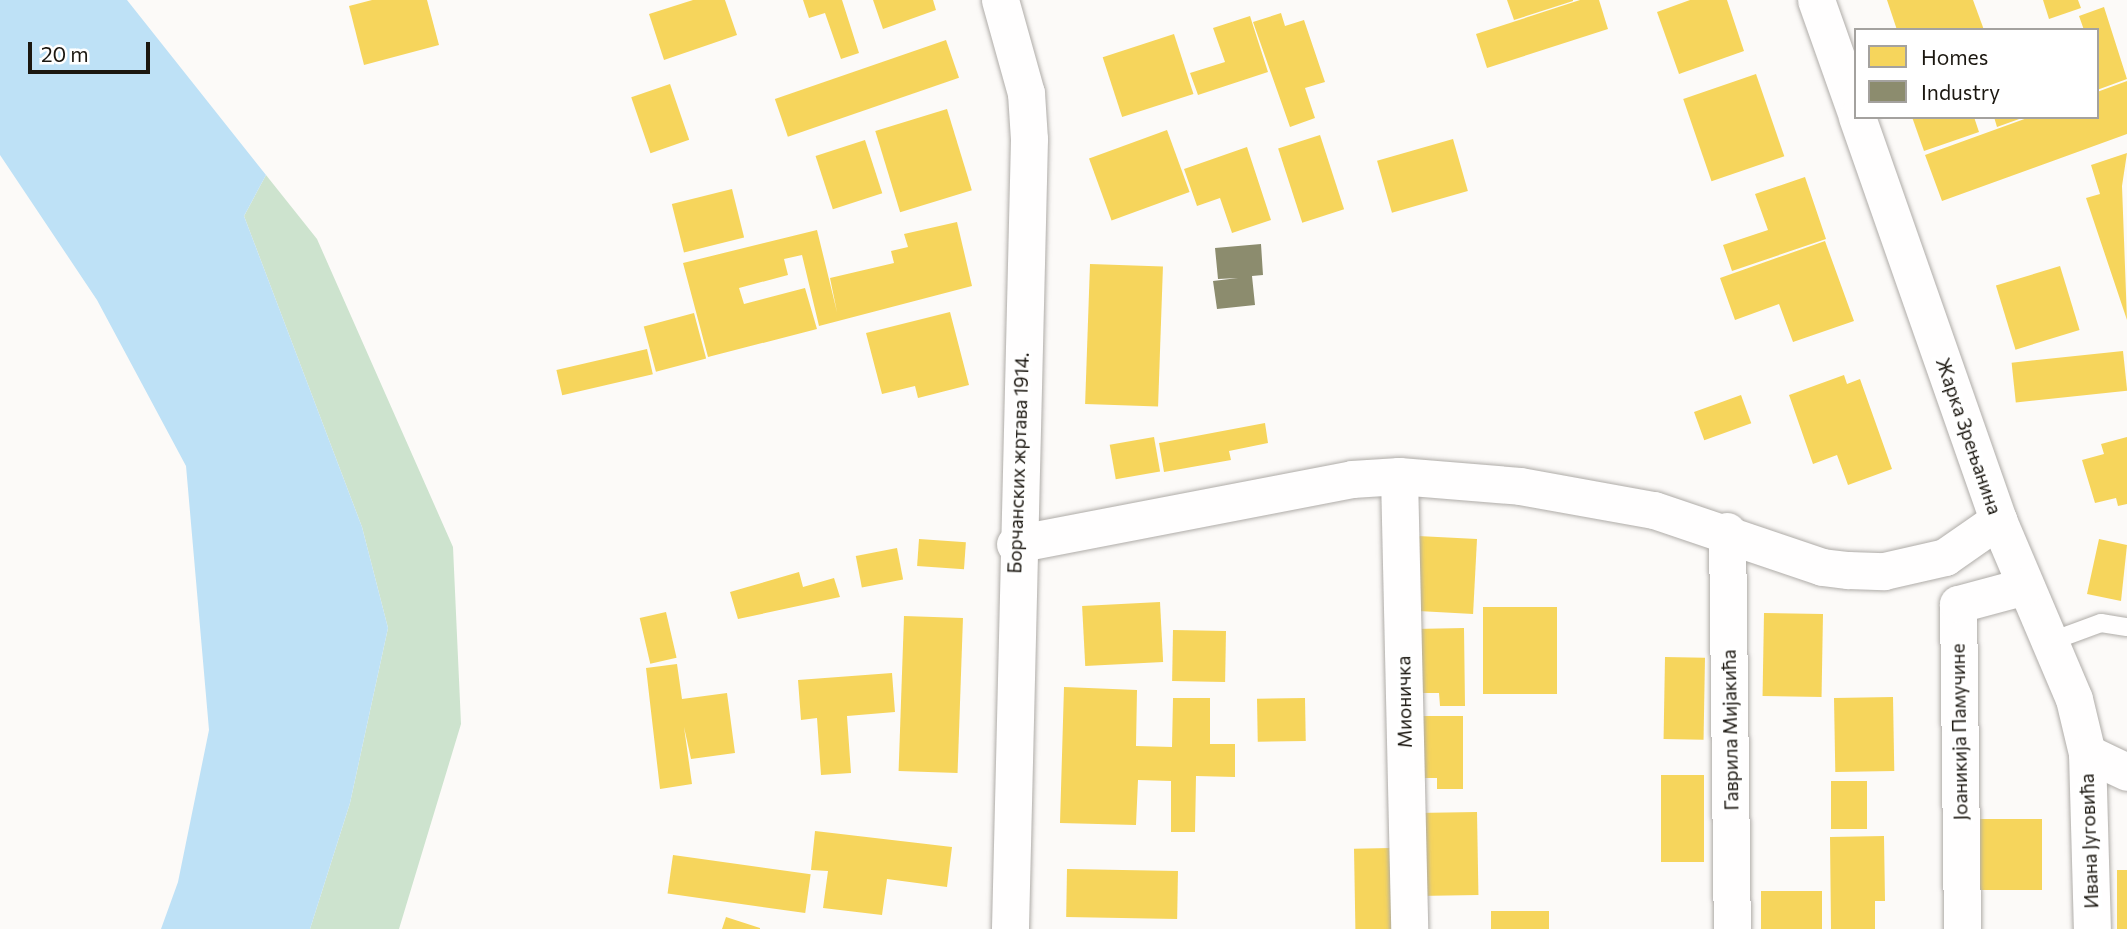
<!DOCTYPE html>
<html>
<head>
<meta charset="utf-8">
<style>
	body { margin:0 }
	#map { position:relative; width:2127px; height:929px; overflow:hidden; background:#fcfaf8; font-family:Commissioner,sans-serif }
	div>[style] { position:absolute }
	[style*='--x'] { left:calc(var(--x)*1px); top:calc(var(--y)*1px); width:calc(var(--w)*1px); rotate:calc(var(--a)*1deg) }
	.forest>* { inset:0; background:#cde3ce }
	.water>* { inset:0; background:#bee1f6 }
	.homes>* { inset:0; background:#f6d55c; transform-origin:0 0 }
	.industry>* { inset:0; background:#8c8c6e }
	.roads { filter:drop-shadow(0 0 2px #afaca8) drop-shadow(0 0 2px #afaca8) }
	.service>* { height:18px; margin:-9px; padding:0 9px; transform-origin:9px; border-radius:9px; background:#fffefe }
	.minor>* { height:37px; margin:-18.5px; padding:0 18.5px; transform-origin:18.5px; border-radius:18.5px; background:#fffefe }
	span { translate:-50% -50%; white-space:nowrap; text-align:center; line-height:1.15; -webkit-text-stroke:7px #fff; paint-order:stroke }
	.street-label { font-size:19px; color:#1b1710 }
	.legend { position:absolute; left:1854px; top:28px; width:245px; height:91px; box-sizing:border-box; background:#fff; border:2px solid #a4a29f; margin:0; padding:9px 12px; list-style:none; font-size:21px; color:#1b1710 }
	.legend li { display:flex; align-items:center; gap:14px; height:35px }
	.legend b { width:35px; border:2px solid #a4a29f }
	.scale { position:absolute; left:28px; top:42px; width:122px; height:32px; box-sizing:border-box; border:4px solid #1b1710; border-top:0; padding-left:9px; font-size:21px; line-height:24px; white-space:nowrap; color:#1b1710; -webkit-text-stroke:5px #fff; paint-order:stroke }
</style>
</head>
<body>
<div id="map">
	<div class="forest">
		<i style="clip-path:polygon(266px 175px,317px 239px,453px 547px,461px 724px,399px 929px,310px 929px,350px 803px,388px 628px,362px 527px,244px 216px)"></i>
	</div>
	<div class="water">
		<i style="clip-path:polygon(0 0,127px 0,266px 175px,244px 216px,362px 527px,388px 628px,350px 803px,310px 929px,161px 929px,178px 882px,209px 730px,186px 466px,97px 300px,0 155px)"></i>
	</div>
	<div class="homes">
		<i style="clip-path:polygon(372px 0,427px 0,439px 45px,364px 65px,349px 6px)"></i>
		<i style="clip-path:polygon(693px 0,725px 0,737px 35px,664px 60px,649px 14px)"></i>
		<i style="clip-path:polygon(803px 0,842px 0,859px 53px,841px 59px,825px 13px,809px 18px)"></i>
		<i style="clip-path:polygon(873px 0,933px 0,936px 10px,883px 29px)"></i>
		<i style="clip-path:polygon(1507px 0,1573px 0,1573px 1px,1514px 20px)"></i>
		<i style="clip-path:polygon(1580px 0,1599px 0,1608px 29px,1487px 68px,1476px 34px)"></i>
		<i style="clip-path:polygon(1690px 0,1727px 0,1744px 51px,1679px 74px,1657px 12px)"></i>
		<i style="clip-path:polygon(1887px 0,1973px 0,1984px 30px,1897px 30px)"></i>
		<i style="clip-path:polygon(2043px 0,2078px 0,2081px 8px,2049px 19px)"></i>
		<i style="clip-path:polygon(2104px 7px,2127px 79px,2097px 90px,2097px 30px,2084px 30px,2079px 16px)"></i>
		<i style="clip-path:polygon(1281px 13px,1285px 26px,1304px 20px,1325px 82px,1305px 88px,1315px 118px,1290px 127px,1253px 22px)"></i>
		<i style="clip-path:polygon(1250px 16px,1268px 72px,1198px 95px,1190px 73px,1225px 62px,1213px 28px)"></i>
		<i style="left:1174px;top:34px;width:63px;height:75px;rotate:72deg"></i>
		<i style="left:946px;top:40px;width:40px;height:181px;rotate:71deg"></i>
		<i style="left:1756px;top:74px;width:87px;height:77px;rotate:71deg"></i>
		<i style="clip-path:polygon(2127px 81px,2127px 134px,1942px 201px,1925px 155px,2030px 117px,2097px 117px,2097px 92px)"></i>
		<i style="left:670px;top:84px;width:59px;height:41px;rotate:71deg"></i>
		<i style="left:947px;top:109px;width:85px;height:75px;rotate:73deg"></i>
		<i style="clip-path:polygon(1912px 117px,1974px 117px,1979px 132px,1924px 151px)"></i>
		<i style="clip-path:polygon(1994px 117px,2022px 117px,2022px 118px,1997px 127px)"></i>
		<i style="left:1167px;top:130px;width:66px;height:83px;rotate:70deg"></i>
		<i style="left:1320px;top:135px;width:78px;height:44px;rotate:72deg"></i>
		<i style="left:1453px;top:139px;width:54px;height:79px;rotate:74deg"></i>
		<i style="left:865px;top:140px;width:56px;height:52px;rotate:72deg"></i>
		<i style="clip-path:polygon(1247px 147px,1271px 220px,1232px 233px,1220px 198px,1197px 206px,1184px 169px)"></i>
		<i style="clip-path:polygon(2127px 153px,2122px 186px,2127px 320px,2086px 198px,2100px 194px,2091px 165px)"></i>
		<i style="clip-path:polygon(1805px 177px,1826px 239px,1732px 271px,1723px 245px,1768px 230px,1755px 194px)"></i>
		<i style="left:732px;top:189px;width:50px;height:62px;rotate:76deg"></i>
		<i style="clip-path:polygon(957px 222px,972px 286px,819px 326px,802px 255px,784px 259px,788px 275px,739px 288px,744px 304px,805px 288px,817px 329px,708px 357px,683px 263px,817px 230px,837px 312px,830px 278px,894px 263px,891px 251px,908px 247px,904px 234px)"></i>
		<i style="clip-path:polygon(1825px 241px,1854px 321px,1793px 342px,1779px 304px,1735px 320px,1720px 278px)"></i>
		<i style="left:1090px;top:264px;width:73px;height:140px;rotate:2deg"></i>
		<i style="left:2060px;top:266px;width:67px;height:67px;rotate:73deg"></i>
		<i style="clip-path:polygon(950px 312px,969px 385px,918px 398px,915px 386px,882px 394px,866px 333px)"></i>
		<i style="left:694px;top:313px;width:47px;height:52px;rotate:75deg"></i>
		<i style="left:647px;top:349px;width:26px;height:93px;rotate:77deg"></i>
		<i style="left:2123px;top:351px;width:40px;height:112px;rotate:84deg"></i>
		<i style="clip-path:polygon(1844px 375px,1847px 384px,1860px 379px,1892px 469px,1848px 485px,1837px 455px,1813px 464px,1789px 395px)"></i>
		<i style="left:1741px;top:395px;width:30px;height:50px;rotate:70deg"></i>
		<i style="clip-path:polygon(1265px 423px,1268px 443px,1229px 451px,1231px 460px,1164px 472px,1159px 443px)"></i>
		<i style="left:1154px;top:437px;width:35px;height:45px;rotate:80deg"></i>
		<i style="clip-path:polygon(2127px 437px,2127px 504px,2118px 506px,2116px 498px,2095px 503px,2082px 460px,2104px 454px,2101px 444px)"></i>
		<i style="left:919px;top:539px;width:47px;height:27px;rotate:4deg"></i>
		<i style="left:1477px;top:539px;width:75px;height:64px;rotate:93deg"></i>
		<i style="clip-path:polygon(2099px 539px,2127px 545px,2121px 601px,2087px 594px)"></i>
		<i style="left:897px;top:548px;width:32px;height:42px;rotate:79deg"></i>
		<i style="clip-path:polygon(799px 572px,803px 587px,834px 578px,840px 597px,738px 619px,730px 592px)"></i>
		<i style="left:1160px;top:602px;width:60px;height:78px;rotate:87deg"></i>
		<i style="left:1483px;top:607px;width:74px;height:87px"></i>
		<i style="left:666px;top:612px;width:47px;height:27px;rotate:77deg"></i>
		<i style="left:1764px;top:613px;width:59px;height:83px;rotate:1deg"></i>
		<i style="left:904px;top:616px;width:59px;height:155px;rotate:2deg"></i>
		<i style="clip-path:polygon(1464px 628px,1465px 706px,1440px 706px,1439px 693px,1415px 693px,1414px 629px)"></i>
		<i style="left:1173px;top:630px;width:53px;height:51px;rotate:1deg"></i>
		<i style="left:1665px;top:657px;width:40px;height:82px;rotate:1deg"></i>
		<i style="clip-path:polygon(677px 664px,682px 699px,727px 693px,735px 753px,691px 759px,684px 727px,692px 784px,660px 789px,646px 668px)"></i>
		<i style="clip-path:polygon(892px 673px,895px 712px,847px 716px,851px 773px,821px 775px,817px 718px,801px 720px,798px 680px)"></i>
		<i style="clip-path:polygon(1064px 687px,1137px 690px,1136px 746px,1172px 747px,1173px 698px,1210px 698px,1210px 744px,1235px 744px,1235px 777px,1196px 776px,1195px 832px,1171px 832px,1171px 781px,1138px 780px,1136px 825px,1060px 823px)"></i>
		<i style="left:1893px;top:697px;width:74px;height:59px;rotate:89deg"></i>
		<i style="left:1305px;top:698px;width:43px;height:48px;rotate:89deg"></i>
		<i style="clip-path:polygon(1415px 716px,1463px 716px,1463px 789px,1437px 789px,1437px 778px,1415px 778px)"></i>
		<i style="left:1661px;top:775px;width:43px;height:87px"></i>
		<i style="left:1867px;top:781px;width:48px;height:36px;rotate:90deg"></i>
		<i style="left:1477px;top:812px;width:83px;height:61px;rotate:89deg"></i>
		<i style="left:1977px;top:819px;width:65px;height:71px"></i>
		<i style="clip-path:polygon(815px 831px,952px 847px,947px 887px,887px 879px,882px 915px,823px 908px,828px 871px,811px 870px)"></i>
		<i style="clip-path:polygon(1884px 836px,1885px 901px,1875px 901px,1875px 929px,1831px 929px,1830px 837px)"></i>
		<i style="left:1390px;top:848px;width:81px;height:36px;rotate:89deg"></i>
		<i style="left:673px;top:855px;width:139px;height:39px;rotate:8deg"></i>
		<i style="left:1067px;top:869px;width:111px;height:48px;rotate:1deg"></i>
		<i style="left:2117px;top:870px;width:10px;height:59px"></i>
		<i style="left:1761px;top:891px;width:61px;height:38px"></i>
		<i style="left:1491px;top:911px;width:58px;height:18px"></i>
		<i style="clip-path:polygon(726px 917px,760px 928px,760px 929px,722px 929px)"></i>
	</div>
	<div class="industry">
		<i style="clip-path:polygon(1261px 244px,1263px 275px,1252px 276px,1255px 305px,1217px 309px,1213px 281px,1238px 278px,1218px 279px,1215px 248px)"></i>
	</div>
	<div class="roads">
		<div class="service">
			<i style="--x:2052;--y:641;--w:52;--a:-20.2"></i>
			<i style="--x:2101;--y:623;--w:26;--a:9"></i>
		</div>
		<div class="minor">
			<i style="--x:1000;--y:0;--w:97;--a:74.4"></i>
			<i style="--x:1026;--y:93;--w:46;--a:86.3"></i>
			<i style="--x:1029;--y:139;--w:790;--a:91.38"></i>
			<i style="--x:1816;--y:0;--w:120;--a:70.5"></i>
			<i style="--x:1857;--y:117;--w:427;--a:70.7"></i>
			<i style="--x:1998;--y:520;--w:194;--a:67"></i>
			<i style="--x:2074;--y:699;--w:56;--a:76.5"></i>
			<i style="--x:2087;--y:753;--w:176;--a:88.4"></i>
			<i style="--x:1399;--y:476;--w:453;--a:88.7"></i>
			<i style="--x:1727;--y:531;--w:398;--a:89.3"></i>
			<i style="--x:1015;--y:544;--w:343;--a:-10.9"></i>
			<i style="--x:1352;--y:479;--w:47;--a:-3.7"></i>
			<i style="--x:1399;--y:476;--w:121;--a:4.7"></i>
			<i style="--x:1520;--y:486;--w:136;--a:10.2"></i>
			<i style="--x:1654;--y:510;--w:177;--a:18.7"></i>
			<i style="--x:1822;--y:567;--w:26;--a:7"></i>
			<i style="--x:1848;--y:570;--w:36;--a:2"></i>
			<i style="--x:1884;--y:571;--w:63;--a:-12.9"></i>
			<i style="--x:1945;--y:557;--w:65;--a:-34.9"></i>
			<i style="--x:2087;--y:753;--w:44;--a:25.4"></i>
			<i style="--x:1962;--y:929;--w:325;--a:-90.7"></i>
			<i style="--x:1958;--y:604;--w:69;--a:-15"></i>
		</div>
	</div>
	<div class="street-label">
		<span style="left:1969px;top:436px;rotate:71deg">Жарка Зрењанина</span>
		<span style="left:1018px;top:463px;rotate:-88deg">Борчанских жртава 1914.</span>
		<span style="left:1404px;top:702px;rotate:-91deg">Мионичка</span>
		<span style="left:1730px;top:730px;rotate:-91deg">Гаврила Мијакића</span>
		<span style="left:1959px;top:732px;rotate:-91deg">Јоаникија Памучине</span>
		<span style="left:2089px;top:841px;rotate:-92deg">Ивана Југовића</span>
	</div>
	<ul class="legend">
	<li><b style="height:19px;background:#f6d55c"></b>Homes</li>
	<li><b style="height:19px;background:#8c8c6e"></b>Industry</li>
	</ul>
	<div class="scale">20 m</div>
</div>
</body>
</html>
